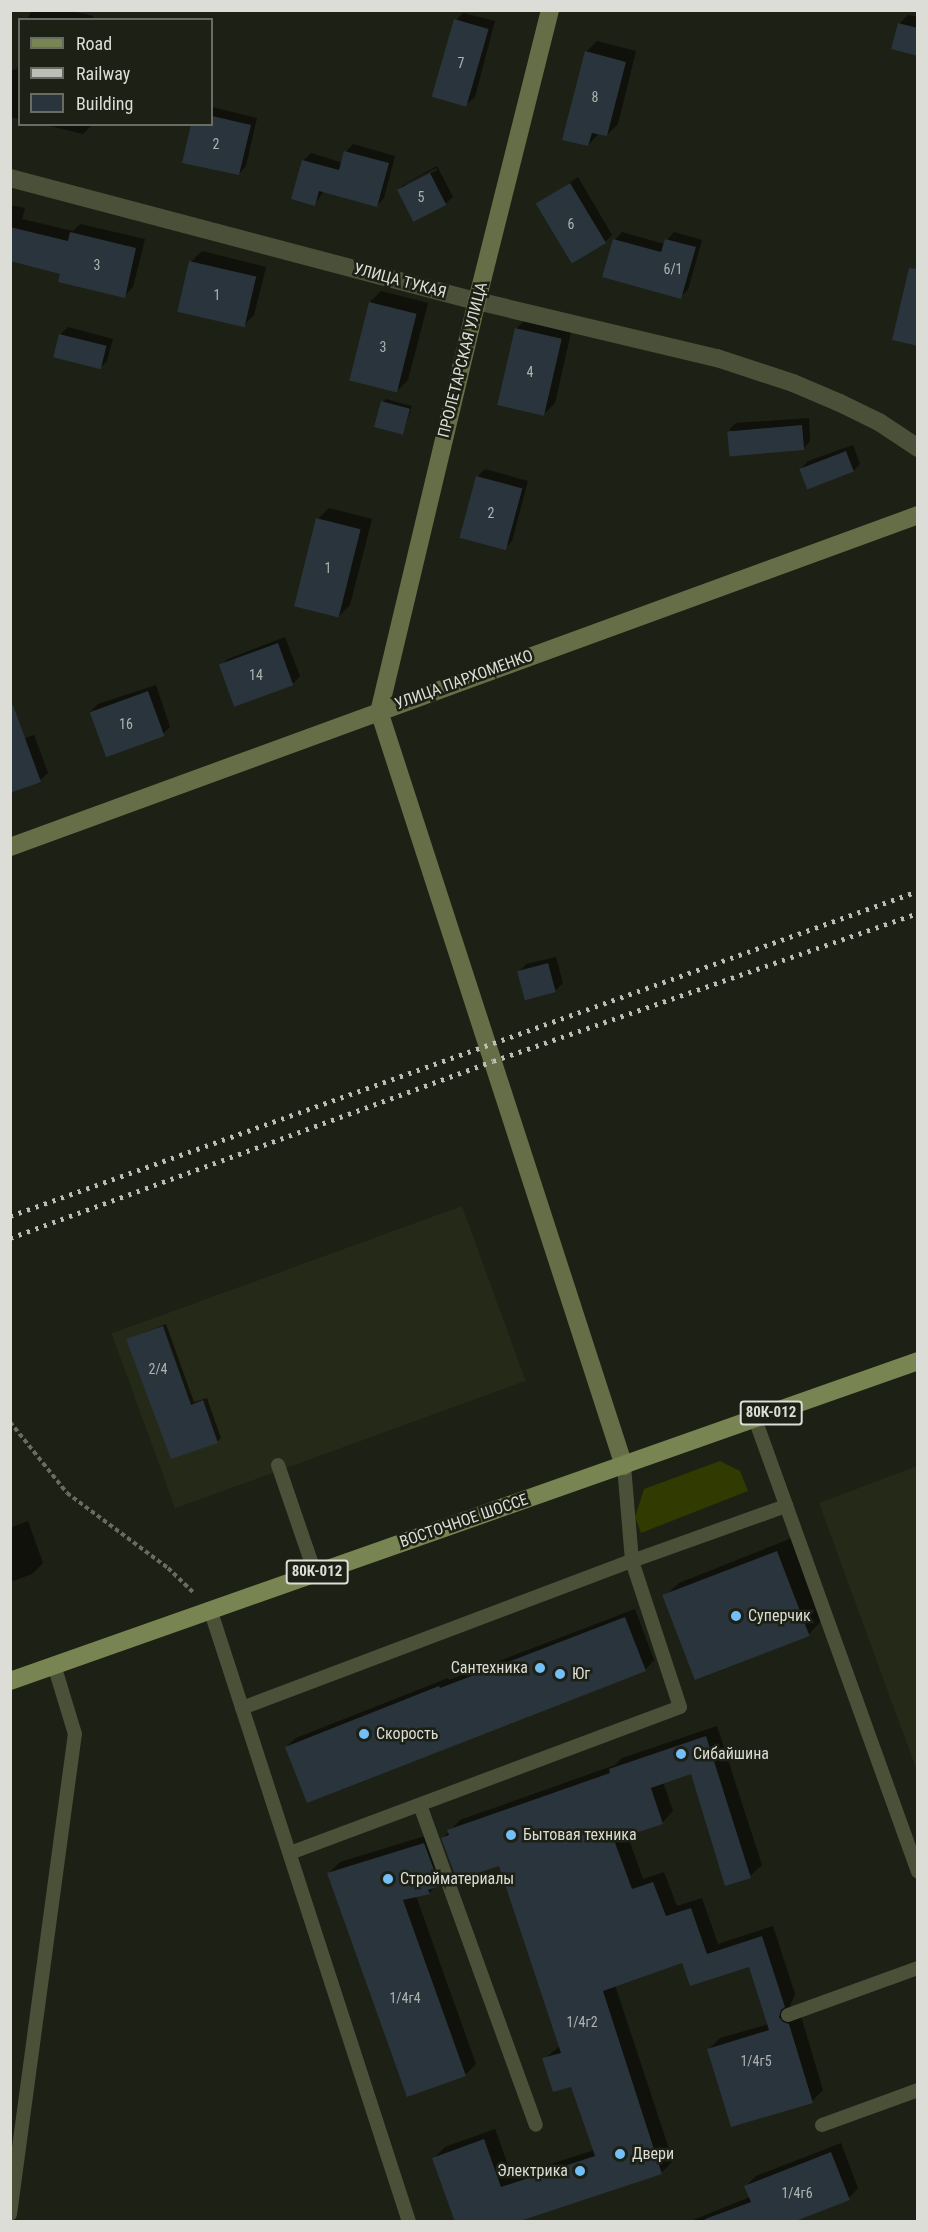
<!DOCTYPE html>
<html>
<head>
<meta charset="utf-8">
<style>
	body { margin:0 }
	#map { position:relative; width:928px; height:2232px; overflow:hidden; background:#1d2014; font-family:"Roboto Condensed",sans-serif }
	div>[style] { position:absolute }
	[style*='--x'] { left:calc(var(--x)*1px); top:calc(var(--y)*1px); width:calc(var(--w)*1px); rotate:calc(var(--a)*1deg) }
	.built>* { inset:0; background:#252917; transform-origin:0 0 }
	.green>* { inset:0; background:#313a00 }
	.shadow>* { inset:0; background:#0007 }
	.building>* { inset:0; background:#29343c; transform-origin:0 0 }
	.path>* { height:4px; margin-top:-2px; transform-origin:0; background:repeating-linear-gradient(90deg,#686b61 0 4.5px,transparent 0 7.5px) }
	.service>* { height:14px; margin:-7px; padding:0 7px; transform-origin:7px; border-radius:7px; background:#4b5139 }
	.minor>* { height:18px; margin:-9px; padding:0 9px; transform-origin:9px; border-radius:9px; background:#4b5139 }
	.secondary>* { height:18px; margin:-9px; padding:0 9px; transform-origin:9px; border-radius:9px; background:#656e47 }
	.primary>* { height:18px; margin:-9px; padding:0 9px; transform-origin:9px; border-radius:9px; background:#788451 }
	.rail>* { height:4.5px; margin-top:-2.25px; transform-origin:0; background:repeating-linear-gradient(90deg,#bbbeb6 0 3px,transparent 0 9px) }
	.dots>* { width:16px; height:16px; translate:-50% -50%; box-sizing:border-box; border:3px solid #1d2014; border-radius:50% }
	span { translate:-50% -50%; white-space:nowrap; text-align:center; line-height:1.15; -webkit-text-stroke:5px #1d2014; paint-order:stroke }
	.number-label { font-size:14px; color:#aeb3b0 }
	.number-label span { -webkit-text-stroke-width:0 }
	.shield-label span { padding:2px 4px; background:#1d2014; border:2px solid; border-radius:4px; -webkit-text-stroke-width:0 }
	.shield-label { font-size:15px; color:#dbddd6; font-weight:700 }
	.street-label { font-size:16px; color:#dbddd6 }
	.poi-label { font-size:16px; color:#dbddd6 }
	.left { translate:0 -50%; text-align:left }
	.right { translate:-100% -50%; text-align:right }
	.frame { position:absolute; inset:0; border:12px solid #dbddd6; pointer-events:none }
	.legend { position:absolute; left:18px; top:18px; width:195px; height:108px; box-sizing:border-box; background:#1d2014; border:2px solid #696c62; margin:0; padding:8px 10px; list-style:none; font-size:18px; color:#dbddd6 }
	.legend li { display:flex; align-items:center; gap:12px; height:30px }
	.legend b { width:30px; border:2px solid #696c62 }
</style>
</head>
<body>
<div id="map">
	<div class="built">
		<i style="left:462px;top:1206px;width:186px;height:373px;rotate:70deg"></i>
		<i style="clip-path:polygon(917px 1466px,918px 1466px,917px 1771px,819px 1503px)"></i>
	</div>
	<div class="green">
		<i style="clip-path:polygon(720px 1461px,740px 1471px,748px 1491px,641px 1533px,635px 1517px,644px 1489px)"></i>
	</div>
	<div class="shadow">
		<i style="clip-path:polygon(32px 10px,67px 10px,93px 16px,92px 20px,27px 20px)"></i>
		<i style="clip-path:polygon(463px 13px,495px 21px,475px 97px,467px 104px,456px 20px)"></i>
		<i style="clip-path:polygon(908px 15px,918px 17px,918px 54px,899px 24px)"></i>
		<i style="clip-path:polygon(597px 41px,636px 51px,618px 124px,607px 135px,599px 133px,588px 145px,586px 52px)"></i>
		<i style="clip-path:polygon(20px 56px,20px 119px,10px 117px,10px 71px,17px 69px)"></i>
		<i style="clip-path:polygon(212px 107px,257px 118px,246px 166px,239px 174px,212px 124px)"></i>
		<i style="clip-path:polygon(42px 124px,93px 124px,83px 134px)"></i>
		<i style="clip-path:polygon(353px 144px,395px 156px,384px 198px,377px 205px,324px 191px,315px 204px,303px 161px,311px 153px,343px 163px,346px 152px)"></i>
		<i style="clip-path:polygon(evenodd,437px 166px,453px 197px,445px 204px,414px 220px,398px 190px,406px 183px,437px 166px,436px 168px,437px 170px,405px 187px,405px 184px,436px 168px)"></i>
		<i style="clip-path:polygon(578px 177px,612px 235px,605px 242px,538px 204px)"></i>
		<i style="clip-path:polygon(10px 205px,25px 208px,22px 219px,73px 231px,80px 224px,145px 239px,133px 287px,124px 296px,10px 254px)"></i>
		<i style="clip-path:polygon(622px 232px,664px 244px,674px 232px,702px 240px,688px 290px,680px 297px,615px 240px)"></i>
		<i style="clip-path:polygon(202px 251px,266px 267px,254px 315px,243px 326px,191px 262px)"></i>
		<i style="clip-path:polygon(381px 291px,428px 303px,408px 380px,397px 391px,370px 302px)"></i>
		<i style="clip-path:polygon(527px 318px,572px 328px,555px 403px,544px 414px,516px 329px)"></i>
		<i style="clip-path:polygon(68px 327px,113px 339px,107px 361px,100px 368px,60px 335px)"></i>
		<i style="clip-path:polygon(386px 399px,412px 406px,403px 433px,383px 402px)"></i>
		<i style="clip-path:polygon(809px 418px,810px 441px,803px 449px,729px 430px,736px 423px)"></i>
		<i style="clip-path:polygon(853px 445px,860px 464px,853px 471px,801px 469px,808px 461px)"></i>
		<i style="clip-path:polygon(485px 469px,528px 481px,512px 541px,504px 549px,461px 537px,478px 476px)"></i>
		<i style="clip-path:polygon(329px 508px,372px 519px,350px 605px,339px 616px,318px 519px)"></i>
		<i style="clip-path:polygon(285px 637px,300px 676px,293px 684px,235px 705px,220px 666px,228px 659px)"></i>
		<i style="clip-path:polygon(156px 685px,170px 727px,163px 734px,90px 712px,98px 704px)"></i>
		<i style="clip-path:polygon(34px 735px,48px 773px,40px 780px,10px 791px,10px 744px)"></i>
		<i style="clip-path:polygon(556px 957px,563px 983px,556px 990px,526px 998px,519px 972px,526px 964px)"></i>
		<i style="clip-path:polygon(166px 1324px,194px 1402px,207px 1398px,221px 1438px,217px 1442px,128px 1339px)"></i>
		<i style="clip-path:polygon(28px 1521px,43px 1563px,32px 1574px,10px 1582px,10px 1528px)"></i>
		<i style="clip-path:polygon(792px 1538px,822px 1620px,808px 1635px,664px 1597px,679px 1583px)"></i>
		<i style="clip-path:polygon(635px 1609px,654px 1660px,645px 1670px,286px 1747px,296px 1738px,448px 1678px,449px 1680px)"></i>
		<i style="clip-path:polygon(717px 1726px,762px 1865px,750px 1876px,726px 1884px,692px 1772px,663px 1782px,673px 1811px,662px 1823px,627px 1834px,643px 1879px,664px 1872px,677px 1906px,702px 1898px,718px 1944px,773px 1926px,795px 1994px,790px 2006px,794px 2012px,800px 2013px,823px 2090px,812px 2101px,709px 2049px,720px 2038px,769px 2024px,750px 1965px,683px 1962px,615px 1985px,673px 2161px,662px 2172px,513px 2222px,434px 2158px,445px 2147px,495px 2129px,512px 2176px,595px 2150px,572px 2085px,544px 2059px,560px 2046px,500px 1864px,443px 1838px,460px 1820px,615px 1765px,622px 1758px)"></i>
		<i style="clip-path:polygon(435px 1833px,450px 1873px,429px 1893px,416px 1896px,476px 2064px,465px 2075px,329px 1873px,340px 1862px)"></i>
		<i style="clip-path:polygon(841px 2143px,858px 2188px,849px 2198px,787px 2222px,688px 2222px,750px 2197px,746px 2186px,756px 2176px)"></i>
	</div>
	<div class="building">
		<i style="left:454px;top:19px;width:36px;height:81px;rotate:16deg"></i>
		<i style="clip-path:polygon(898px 23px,918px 28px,918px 56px,891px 49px)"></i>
		<i style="clip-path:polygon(585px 51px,626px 62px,607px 136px,592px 133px,588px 146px,562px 140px)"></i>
		<i style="clip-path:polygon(212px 116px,251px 125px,239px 175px,182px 163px,191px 124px,212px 124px)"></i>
		<i style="clip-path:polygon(344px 151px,389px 163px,377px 207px,319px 191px,315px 206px,291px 199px,302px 160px,339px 170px)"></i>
		<i style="left:430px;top:173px;width:36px;height:37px;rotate:63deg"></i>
		<i style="left:570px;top:183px;width:70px;height:40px;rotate:59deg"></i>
		<i style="clip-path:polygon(10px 227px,68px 241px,70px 232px,136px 248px,125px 298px,58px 282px,60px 274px,10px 261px)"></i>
		<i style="clip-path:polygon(613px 239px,661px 252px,665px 239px,696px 247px,681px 299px,602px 277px)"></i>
		<i style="left:189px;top:261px;width:69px;height:52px;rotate:13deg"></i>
		<i style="clip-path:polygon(909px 268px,918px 269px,918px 346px,892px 340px)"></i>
		<i style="left:369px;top:302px;width:49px;height:81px;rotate:14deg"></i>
		<i style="left:515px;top:328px;width:48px;height:79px;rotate:13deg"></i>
		<i style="left:59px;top:334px;width:49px;height:24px;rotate:14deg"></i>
		<i style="left:381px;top:401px;width:30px;height:27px;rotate:15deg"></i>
		<i style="left:802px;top:425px;width:25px;height:75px;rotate:85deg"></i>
		<i style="left:846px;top:451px;width:22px;height:50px;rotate:69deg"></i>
		<i style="left:476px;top:476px;width:48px;height:64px;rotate:15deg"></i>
		<i style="left:316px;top:518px;width:46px;height:91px;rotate:14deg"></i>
		<i style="left:278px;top:643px;width:45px;height:63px;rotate:70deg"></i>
		<i style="left:148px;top:691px;width:48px;height:62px;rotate:70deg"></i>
		<i style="clip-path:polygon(13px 705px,41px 782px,10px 793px,10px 706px)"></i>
		<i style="left:548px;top:963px;width:30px;height:32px;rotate:75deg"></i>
		<i style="clip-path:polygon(163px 1326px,191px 1405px,203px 1400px,218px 1443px,171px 1459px,126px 1339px)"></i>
		<i style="left:777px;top:1551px;width:91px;height:123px;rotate:69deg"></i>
		<i style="clip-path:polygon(625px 1617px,646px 1671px,307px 1803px,285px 1747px,439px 1686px,440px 1688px)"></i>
		<i style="clip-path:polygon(706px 1736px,751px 1878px,725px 1886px,691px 1774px,651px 1788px,663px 1824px,614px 1840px,632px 1889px,653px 1882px,666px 1916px,691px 1908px,707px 1954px,762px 1936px,785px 2007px,781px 2010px,779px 2017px,783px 2022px,789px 2024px,813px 2103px,731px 2127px,707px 2049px,769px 2030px,749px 1967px,690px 1986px,682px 1963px,603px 1991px,662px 2174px,517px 2222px,455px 2222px,432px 2158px,484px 2139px,501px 2187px,595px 2156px,571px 2087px,553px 2092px,542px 2058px,561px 2053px,499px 1866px,457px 1880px,441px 1838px,449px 1835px,447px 1830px,610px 1773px,609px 1769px)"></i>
		<i style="clip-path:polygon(424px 1843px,440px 1886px,428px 1890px,430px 1894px,403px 1900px,466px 2076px,407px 2097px,327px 1873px)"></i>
		<i style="clip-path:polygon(831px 2152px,850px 2200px,793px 2222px,705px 2222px,705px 2219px,751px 2202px,744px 2186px)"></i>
	</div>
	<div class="path">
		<i style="--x:10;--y:1422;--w:91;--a:51.2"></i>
		<i style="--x:67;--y:1493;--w:126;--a:36.6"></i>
		<i style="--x:168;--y:1568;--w:35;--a:44"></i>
	</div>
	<div class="service">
		<i style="--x:755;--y:1419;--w:481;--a:70.2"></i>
		<i style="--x:278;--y:1465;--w:114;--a:71.1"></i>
		<i style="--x:210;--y:1609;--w:644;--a:72.01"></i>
		<i style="--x:242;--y:1708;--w:417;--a:-20.7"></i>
		<i style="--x:632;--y:1561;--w:164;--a:-19.7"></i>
		<i style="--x:420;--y:1805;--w:340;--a:70.1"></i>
		<i style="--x:290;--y:1853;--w:416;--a:-20.5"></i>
		<i style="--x:680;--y:1707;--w:154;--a:-108.2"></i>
		<i style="--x:632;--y:1561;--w:95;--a:-94.8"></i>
		<i style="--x:788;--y:2015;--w:138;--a:-19.9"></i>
		<i style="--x:822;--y:2125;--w:102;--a:-20"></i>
		<i style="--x:10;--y:2214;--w:484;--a:-82.3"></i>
		<i style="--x:75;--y:1734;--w:72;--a:-106.9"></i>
	</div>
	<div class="minor">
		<i style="--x:10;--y:178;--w:483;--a:14.8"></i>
		<i style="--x:477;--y:301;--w:247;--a:13.4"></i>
		<i style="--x:717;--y:358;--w:80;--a:18.2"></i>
		<i style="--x:793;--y:383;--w:51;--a:23.1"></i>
		<i style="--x:840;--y:403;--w:43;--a:26"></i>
		<i style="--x:879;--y:422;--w:47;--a:33.7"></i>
	</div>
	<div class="secondary">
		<i style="--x:550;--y:10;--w:300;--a:104.1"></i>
		<i style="--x:477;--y:301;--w:422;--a:103.4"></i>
		<i style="--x:379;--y:711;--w:794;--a:72.02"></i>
		<i style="--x:10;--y:847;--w:967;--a:-20.08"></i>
	</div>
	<div class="primary">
		<i style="--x:10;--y:1681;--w:963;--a:-19.41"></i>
	</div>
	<div class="rail">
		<i style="--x:10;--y:1216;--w:964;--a:-19.69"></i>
		<i style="--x:10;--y:1238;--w:514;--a:-20.13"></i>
		<i style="--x:493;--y:1061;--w:450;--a:-19.2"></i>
	</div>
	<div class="dots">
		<i style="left:736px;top:1616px;background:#74c0f6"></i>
		<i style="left:540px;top:1668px;background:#74c0f6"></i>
		<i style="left:560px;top:1674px;background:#74c0f6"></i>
		<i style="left:364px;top:1734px;background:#74c0f6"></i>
		<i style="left:681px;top:1754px;background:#74c0f6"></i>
		<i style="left:511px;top:1835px;background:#74c0f6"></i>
		<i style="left:388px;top:1879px;background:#74c0f6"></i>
		<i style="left:620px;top:2154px;background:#74c0f6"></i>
		<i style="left:580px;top:2171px;background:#74c0f6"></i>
	</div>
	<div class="number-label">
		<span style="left:461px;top:63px">7</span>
		<span style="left:595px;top:97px">8</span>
		<span style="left:216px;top:144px">2</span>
		<span style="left:421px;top:197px">5</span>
		<span style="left:571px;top:224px">6</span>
		<span style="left:97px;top:265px">3</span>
		<span style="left:673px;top:269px">6/1</span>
		<span style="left:217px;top:295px">1</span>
		<span style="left:383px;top:347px">3</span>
		<span style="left:530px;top:372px">4</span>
		<span style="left:491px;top:513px">2</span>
		<span style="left:328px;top:568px">1</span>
		<span style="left:256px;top:675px">14</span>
		<span style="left:126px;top:724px">16</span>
		<span style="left:158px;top:1369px">2/4</span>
		<span style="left:405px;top:1998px">1/4г4</span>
		<span style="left:582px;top:2022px">1/4г2</span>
		<span style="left:756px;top:2061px">1/4г5</span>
		<span style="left:797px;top:2193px">1/4г6</span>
	</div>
	<div class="shield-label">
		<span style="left:771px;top:1413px">80К-012</span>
		<span style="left:317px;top:1572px">80К-012</span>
	</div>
	<div class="street-label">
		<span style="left:400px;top:281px;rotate:15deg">УЛИЦА ТУКАЯ</span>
		<span style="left:463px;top:360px;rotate:-76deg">ПРОЛЕТАРСКАЯ УЛИЦА</span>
		<span style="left:464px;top:680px;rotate:-20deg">УЛИЦА ПАРХОМЕНКО</span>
		<span style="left:464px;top:1521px;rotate:-19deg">ВОСТОЧНОЕ ШОССЕ</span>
	</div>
	<div class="poi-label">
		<span class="left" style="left:748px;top:1616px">Суперчик</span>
		<span class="right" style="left:528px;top:1668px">Сантехника</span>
		<span class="left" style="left:572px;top:1674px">Юг</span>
		<span class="left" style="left:376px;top:1734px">Скорость</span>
		<span class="left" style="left:693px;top:1754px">Сибайшина</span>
		<span class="left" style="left:523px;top:1835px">Бытовая техника</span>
		<span class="left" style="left:400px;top:1879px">Стройматериалы</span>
		<span class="left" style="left:632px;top:2154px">Двери</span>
		<span class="right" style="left:568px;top:2171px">Электрика</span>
	</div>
	<div class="frame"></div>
	<ul class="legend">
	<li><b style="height:8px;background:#788451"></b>Road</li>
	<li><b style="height:8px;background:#bbbeb6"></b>Railway</li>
	<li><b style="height:16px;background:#29343c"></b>Building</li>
	</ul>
</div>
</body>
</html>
